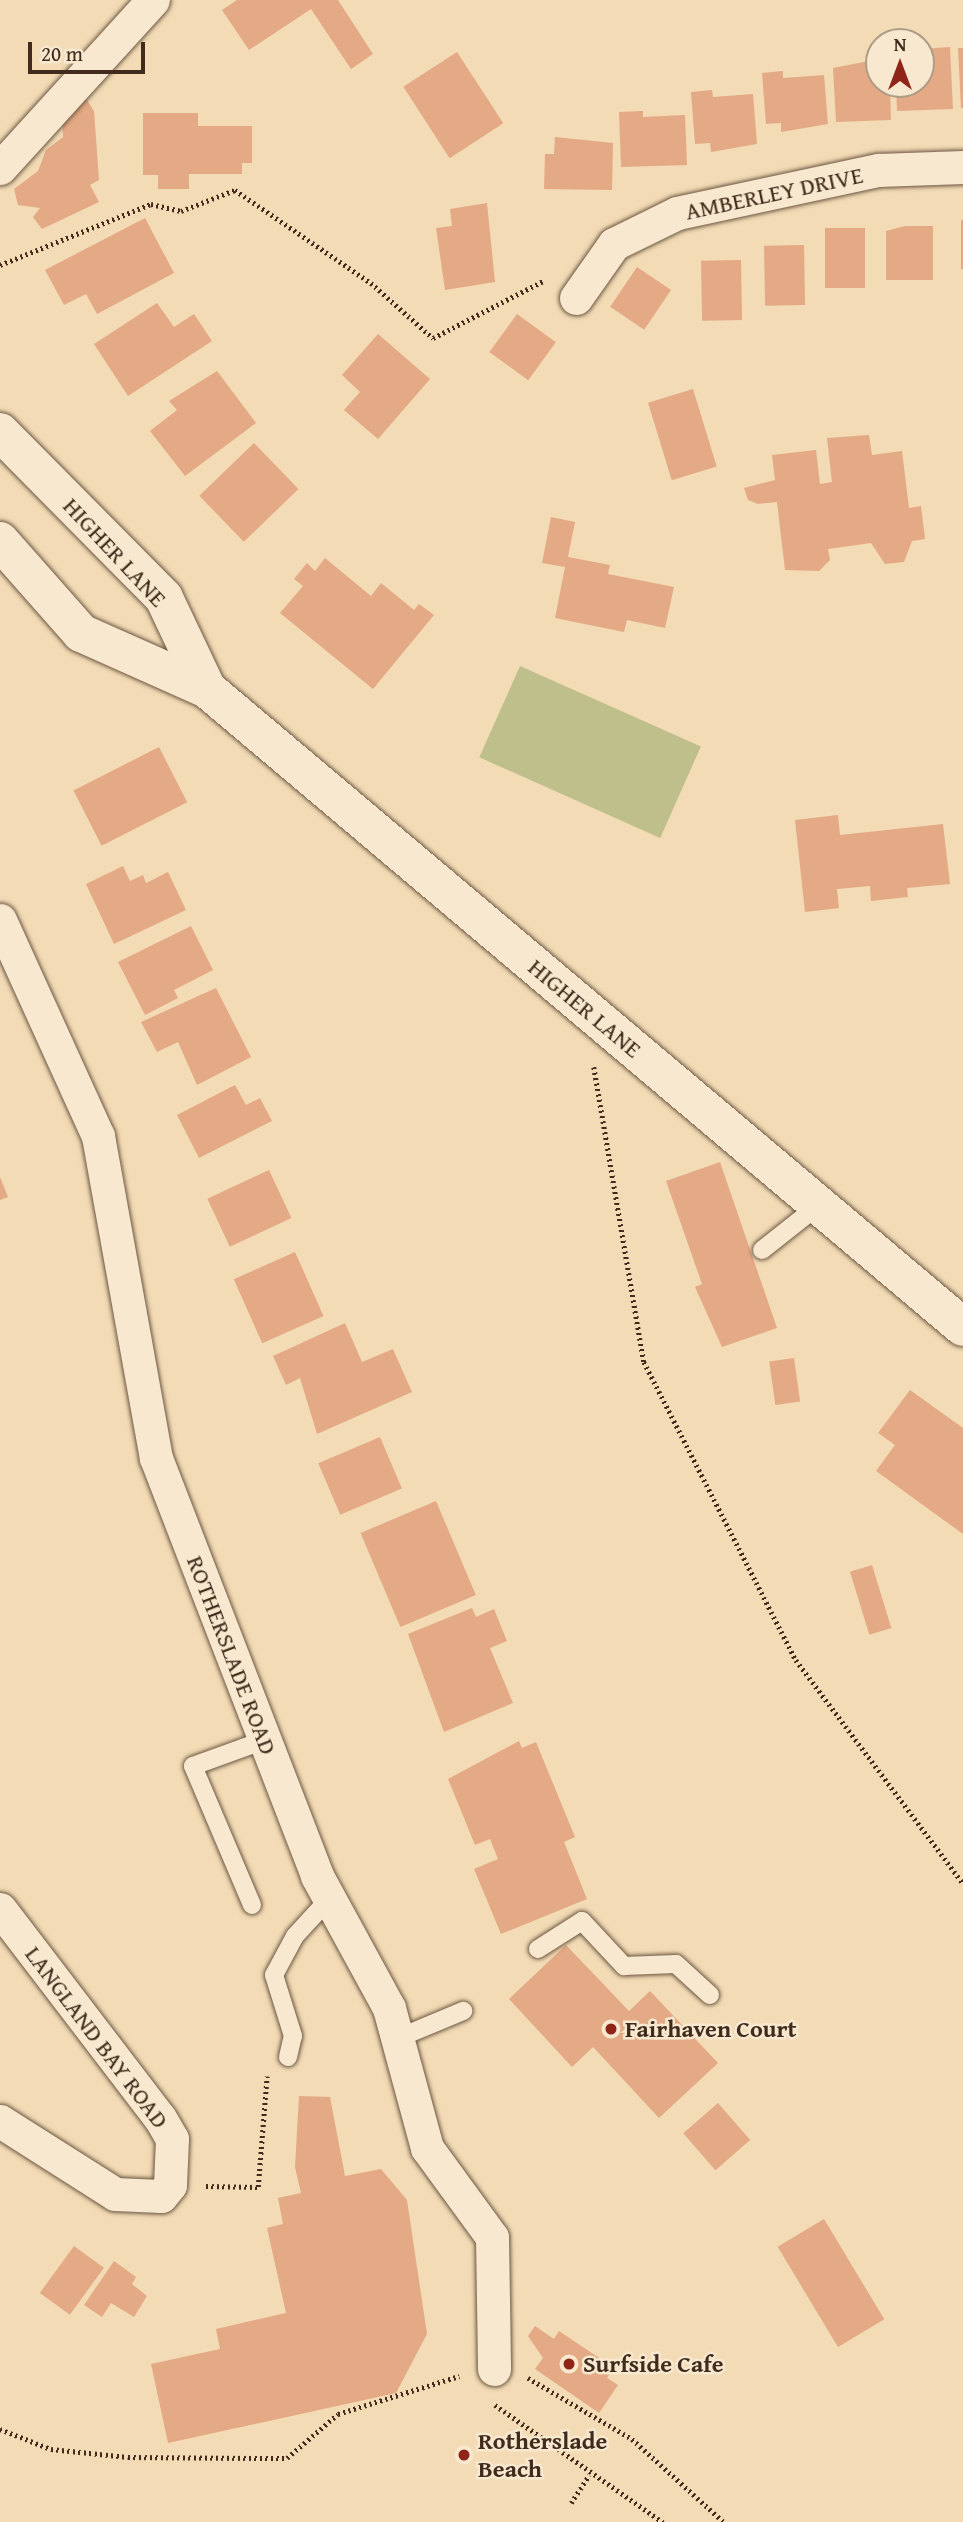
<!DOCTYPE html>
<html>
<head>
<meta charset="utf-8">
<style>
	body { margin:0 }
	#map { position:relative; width:963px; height:2522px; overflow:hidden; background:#f2dbb5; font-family:"Gentium Book Plus",serif }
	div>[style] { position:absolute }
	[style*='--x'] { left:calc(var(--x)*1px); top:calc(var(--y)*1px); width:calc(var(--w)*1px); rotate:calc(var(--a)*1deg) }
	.green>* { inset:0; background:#bebf8b; transform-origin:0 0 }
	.building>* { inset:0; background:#e4a985; transform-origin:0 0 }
	.path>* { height:4.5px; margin-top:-2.25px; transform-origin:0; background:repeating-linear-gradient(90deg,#412b1c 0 2px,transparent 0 5.5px) }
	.roads { filter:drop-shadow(0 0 2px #6d5742) drop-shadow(0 0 2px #6d5742) }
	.service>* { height:18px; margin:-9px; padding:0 9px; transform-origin:9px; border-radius:9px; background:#f7e8cf }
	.minor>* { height:33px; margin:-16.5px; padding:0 16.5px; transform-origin:16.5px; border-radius:16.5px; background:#f7e8cf }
	.tertiary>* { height:38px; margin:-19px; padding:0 19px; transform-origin:19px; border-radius:19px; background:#f7e8cf }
	.dots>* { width:19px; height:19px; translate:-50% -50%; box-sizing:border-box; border:4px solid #f7e8cf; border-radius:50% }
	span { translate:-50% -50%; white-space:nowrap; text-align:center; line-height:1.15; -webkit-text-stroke:5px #f7e8cf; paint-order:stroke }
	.street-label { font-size:24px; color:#412b1c }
	.poi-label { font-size:24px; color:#412b1c; font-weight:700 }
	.left { translate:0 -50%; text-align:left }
	.north { position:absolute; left:865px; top:28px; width:70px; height:70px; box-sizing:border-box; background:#f7e8cf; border:2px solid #ae9c87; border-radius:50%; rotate:0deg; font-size:19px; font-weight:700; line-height:28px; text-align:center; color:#412b1c }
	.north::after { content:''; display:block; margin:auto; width:24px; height:32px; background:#8f2418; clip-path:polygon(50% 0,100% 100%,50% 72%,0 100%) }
	.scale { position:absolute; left:28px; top:42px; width:117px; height:32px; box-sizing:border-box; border:4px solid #412b1c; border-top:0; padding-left:9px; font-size:21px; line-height:24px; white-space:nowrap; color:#412b1c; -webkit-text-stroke:5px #f7e8cf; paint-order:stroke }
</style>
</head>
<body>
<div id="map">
	<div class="green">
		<i style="left:520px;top:666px;width:198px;height:100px;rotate:24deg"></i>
	</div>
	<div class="building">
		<i style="clip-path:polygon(237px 0,338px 0,373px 54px,351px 69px,311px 9px,249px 50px,222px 10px)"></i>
		<i style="clip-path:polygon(950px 47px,953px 109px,897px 111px,896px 84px,921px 84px,921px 49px)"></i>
		<i style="clip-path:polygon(958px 48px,963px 48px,963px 108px,961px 108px)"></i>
		<i style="left:457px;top:52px;width:85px;height:64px;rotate:57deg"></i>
		<i style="clip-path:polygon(879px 59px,879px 84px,890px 84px,891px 120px,836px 122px,833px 68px)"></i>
		<i style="clip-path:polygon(783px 71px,783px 78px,824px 75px,828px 124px,781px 132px,781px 123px,766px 124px,762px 73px)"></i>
		<i style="clip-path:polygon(712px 90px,713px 97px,753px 94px,757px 144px,711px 152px,710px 143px,695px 144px,691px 92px)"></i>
		<i style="clip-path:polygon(85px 97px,94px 111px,99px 180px,90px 185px,99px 202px,42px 229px,33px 217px,40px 208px,18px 205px,14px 189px,38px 171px,46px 150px,63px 137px,62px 114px)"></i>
		<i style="clip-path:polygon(643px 111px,643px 117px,685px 115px,687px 165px,621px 167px,619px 112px)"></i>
		<i style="clip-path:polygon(143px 113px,198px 113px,198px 126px,252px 126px,252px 163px,242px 163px,242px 174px,189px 174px,189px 189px,158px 189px,158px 175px,143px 175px)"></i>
		<i style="clip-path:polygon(555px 137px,613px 143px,612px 190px,544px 189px,545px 154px,554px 154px)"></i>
		<i style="clip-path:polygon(487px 203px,495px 282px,445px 290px,436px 228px,452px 226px,450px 209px)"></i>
		<i style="clip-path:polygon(145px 218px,174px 273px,97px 314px,86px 294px,64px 305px,45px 270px)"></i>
		<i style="left:961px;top:220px;width:2px;height:49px"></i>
		<i style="clip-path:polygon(905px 226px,933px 226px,933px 280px,886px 280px,886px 231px)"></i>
		<i style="left:825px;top:228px;width:40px;height:60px"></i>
		<i style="left:804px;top:245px;width:60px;height:40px;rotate:89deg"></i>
		<i style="left:741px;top:260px;width:60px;height:40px;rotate:89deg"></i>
		<i style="left:637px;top:267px;width:41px;height:48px;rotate:34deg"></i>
		<i style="clip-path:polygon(157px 303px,174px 327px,194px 314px,212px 341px,128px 396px,94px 344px)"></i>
		<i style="left:517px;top:314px;width:48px;height:47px;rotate:36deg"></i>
		<i style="clip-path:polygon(378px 334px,430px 379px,378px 439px,344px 410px,360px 392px,342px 375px)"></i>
		<i style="clip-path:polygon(217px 371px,256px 423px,185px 476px,150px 431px,177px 410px,169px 401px)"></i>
		<i style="left:693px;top:389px;width:81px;height:47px;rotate:73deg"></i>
		<i style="clip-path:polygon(869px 435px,872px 455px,902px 451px,909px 508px,921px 506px,925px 539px,912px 541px,904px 562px,885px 564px,871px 543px,828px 549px,830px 560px,819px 571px,785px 570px,777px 502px,758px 504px,748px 500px,744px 488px,775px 480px,772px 455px,816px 450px,820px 484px,832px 482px,827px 438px)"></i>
		<i style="left:254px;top:443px;width:64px;height:76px;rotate:46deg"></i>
		<i style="clip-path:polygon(551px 517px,575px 522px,568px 557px,610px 565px,608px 574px,674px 587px,665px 628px,627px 620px,624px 632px,555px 618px,565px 567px,542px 563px)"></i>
		<i style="clip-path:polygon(325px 558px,371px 596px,381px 583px,414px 610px,419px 604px,434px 615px,373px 689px,280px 613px,303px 586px,294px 579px,307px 563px,315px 571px)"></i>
		<i style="left:159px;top:747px;width:62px;height:96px;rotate:63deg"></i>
		<i style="clip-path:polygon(838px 815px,840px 835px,943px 824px,950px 884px,907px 888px,908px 897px,871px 901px,870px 886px,837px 889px,839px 908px,805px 912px,795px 820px)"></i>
		<i style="clip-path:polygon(123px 866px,130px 881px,143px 875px,146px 883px,168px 872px,186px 910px,114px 944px,86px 884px)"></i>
		<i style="clip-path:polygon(191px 926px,213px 970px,174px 990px,178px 998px,145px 1015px,118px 962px)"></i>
		<i style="clip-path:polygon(216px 988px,251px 1057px,197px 1085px,178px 1042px,157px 1052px,141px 1022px)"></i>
		<i style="clip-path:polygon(235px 1085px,246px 1105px,260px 1098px,272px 1121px,199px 1158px,177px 1115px)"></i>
		<i style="clip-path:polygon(720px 1162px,777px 1328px,722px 1347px,695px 1287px,702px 1284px,666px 1181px)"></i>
		<i style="left:269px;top:1170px;width:53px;height:68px;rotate:65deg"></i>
		<i style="clip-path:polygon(0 1177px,8px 1197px,0 1200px)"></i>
		<i style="left:295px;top:1252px;width:70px;height:67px;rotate:66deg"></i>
		<i style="clip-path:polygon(345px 1323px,362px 1362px,393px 1349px,412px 1392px,317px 1434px,300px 1378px,286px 1385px,273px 1356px)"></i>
		<i style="left:794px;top:1358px;width:44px;height:25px;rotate:82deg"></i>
		<i style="clip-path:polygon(910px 1390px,963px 1428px,963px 1534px,876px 1471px,895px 1445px,878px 1433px)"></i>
		<i style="left:380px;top:1437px;width:56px;height:67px;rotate:67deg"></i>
		<i style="left:436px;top:1501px;width:102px;height:82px;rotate:67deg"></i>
		<i style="left:872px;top:1565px;width:66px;height:23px;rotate:73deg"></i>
		<i style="clip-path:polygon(472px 1608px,476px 1617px,494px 1609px,507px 1641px,490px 1648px,513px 1703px,444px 1732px,408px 1634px)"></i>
		<i style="clip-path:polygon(519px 1741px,522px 1748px,536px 1742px,575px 1837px,564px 1842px,587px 1899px,501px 1934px,474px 1869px,498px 1859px,490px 1839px,475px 1845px,448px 1779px)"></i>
		<i style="clip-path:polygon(566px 1945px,629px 2011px,650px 1991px,718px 2063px,659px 2118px,593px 2047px,572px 2067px,509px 1999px)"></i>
		<i style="clip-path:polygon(299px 2096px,330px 2097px,345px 2176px,381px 2169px,407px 2200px,427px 2334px,396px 2393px,168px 2443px,151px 2364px,220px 2349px,216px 2329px,286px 2313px,267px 2228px,283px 2224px,278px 2198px,301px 2193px,295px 2167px)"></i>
		<i style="left:718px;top:2103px;width:49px;height:46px;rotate:49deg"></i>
		<i style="left:824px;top:2219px;width:117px;height:54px;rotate:59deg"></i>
		<i style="left:74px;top:2246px;width:37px;height:58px;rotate:36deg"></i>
		<i style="clip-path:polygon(114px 2261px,136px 2277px,132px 2284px,147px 2296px,134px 2317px,111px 2303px,102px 2317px,84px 2305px)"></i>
		<i style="clip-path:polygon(535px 2326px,554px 2339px,559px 2331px,614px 2368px,607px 2378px,618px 2385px,599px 2413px,535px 2369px,543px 2358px,528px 2336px)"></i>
	</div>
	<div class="path">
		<i style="--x:0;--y:265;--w:163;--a:-22"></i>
		<i style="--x:151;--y:204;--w:31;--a:13"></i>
		<i style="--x:181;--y:211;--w:58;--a:-21.3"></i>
		<i style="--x:235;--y:190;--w:165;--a:34.4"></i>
		<i style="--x:371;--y:283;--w:83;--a:41.6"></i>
		<i style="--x:433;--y:338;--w:124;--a:-27.4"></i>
		<i style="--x:594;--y:1067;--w:299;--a:80.4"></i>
		<i style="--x:644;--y:1362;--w:335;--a:63"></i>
		<i style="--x:796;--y:1660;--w:279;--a:53.2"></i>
		<i style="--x:206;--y:2186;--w:52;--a:1.1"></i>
		<i style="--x:258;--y:2187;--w:111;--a:-85.4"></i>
		<i style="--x:528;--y:2378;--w:121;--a:30.4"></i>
		<i style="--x:632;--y:2439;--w:124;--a:42.1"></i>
		<i style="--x:495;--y:2405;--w:205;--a:34.9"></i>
		<i style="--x:0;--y:2429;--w:55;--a:21.4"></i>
		<i style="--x:51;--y:2449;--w:77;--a:5.9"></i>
		<i style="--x:128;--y:2457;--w:159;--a:0.4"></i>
		<i style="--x:287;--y:2458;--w:67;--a:-40.8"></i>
		<i style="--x:338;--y:2414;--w:127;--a:-17.4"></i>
		<i style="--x:571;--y:2503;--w:33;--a:-57"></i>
	</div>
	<div class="roads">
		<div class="service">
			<i style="--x:762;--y:1250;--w:73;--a:-38.3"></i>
			<i style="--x:252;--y:1905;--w:151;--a:-113"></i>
			<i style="--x:193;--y:1766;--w:77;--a:-19.9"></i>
			<i style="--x:538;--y:1949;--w:52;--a:-32.5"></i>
			<i style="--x:582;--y:1921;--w:62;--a:47"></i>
			<i style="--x:624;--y:1966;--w:52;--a:-2.2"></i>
			<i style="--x:676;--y:1964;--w:46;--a:42.4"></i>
			<i style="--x:396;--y:2039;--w:73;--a:-22.7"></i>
			<i style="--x:288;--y:2057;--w:22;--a:-77"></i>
			<i style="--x:293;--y:2036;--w:64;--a:-107.3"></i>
			<i style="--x:274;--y:1975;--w:44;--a:-61.7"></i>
			<i style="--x:295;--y:1936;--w:50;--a:-47.4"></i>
		</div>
		<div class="minor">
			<i style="--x:0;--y:168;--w:227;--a:-47.7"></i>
			<i style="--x:576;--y:298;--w:66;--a:-54.9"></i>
			<i style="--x:614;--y:244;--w:70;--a:-26.2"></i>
			<i style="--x:677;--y:213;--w:206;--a:-12.1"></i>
			<i style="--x:878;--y:170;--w:85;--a:-2"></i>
			<i style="--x:0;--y:920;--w:237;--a:65.6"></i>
			<i style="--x:98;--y:1136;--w:327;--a:79.8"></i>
			<i style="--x:156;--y:1458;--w:448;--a:68.9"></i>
			<i style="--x:317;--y:1876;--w:150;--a:61.4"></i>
			<i style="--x:389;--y:2008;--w:145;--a:74.8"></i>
			<i style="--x:427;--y:2148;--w:110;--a:53.9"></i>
			<i style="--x:492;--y:2237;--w:132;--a:89.1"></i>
			<i style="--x:0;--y:1909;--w:263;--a:52.6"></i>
			<i style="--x:160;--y:2118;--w:24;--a:60"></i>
			<i style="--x:172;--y:2139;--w:46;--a:92.5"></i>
			<i style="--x:170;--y:2185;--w:14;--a:129"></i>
			<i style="--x:161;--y:2196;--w:46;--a:-177.5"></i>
			<i style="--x:115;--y:2194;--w:136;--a:-147.6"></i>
		</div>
		<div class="tertiary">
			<i style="--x:0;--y:432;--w:233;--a:45.3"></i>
			<i style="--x:164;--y:598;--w:101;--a:64.7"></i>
			<i style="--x:0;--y:541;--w:123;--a:48.6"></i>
			<i style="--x:81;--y:633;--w:138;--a:24"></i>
			<i style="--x:207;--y:689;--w:989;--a:40.16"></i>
		</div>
	</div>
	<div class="dots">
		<i style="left:611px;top:2029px;background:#8f2418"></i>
		<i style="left:569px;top:2364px;background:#8f2418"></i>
		<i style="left:464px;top:2455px;background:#8f2418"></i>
	</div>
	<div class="street-label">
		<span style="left:774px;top:193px;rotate:-12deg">AMBERLEY DRIVE</span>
		<span style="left:115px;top:552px;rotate:47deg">HIGHER LANE</span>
		<span style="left:585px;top:1008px;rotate:40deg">HIGHER LANE</span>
		<span style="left:232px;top:1655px;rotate:69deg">ROTHERSLADE ROAD</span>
		<span style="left:97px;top:2037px;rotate:53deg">LANGLAND BAY ROAD</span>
	</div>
	<div class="poi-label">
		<span class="left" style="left:625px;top:2029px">Fairhaven Court</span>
		<span class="left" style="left:583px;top:2364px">Surfside Cafe</span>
		<span class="left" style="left:478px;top:2455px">Rotherslade<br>Beach</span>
	</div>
	<div class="north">N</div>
	<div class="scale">20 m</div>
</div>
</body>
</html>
